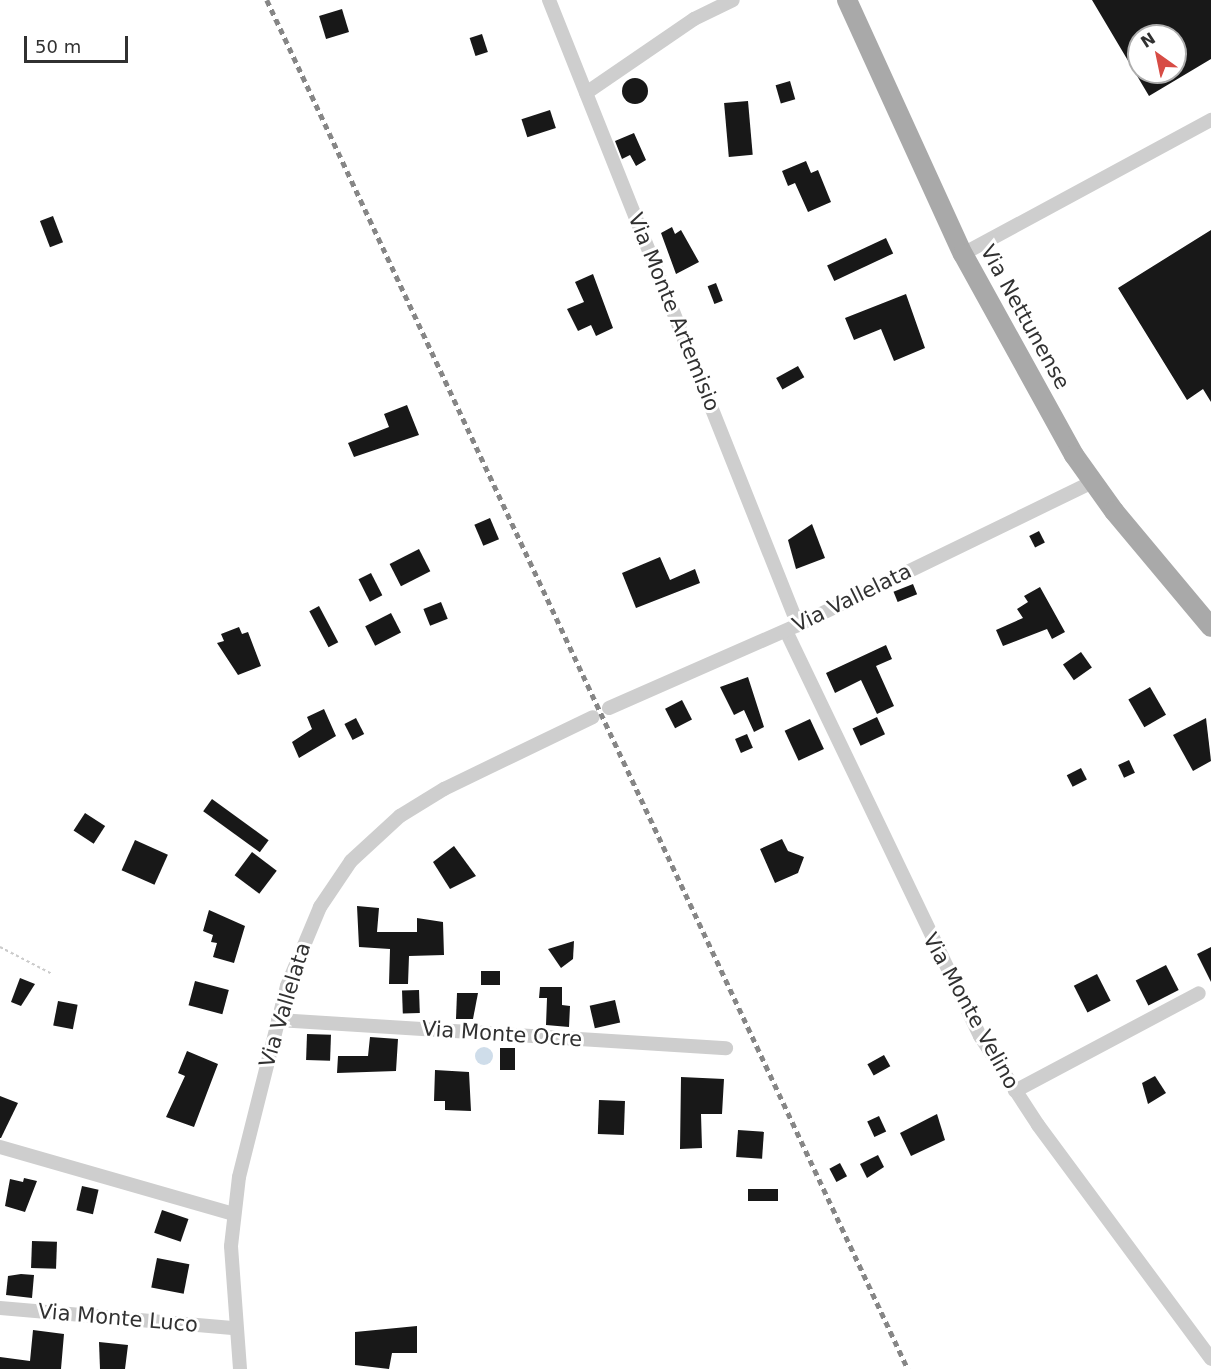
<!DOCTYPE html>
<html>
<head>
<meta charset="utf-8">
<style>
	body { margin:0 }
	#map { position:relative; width:1211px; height:1369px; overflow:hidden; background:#fff; font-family:"DejaVu Sans",sans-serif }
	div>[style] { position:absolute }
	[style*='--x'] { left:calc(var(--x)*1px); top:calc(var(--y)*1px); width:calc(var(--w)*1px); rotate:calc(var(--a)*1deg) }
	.water>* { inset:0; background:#cfddea }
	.round { border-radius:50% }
	.building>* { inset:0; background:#181818; transform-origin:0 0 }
	.path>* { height:2px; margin-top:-1px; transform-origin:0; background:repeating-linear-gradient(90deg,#cbcbcb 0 3px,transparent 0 6px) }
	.street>* { height:14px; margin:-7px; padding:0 7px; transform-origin:7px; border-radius:7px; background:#cecece }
	.primary>* { height:20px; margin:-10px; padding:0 10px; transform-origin:10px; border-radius:10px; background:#a9a9a9 }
	.rail>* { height:4.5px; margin-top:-2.25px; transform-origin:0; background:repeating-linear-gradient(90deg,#868686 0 6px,transparent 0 10.5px) }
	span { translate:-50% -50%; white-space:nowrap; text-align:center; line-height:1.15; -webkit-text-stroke:6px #fff; paint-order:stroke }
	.street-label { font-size:21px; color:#313131 }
	.north { position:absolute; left:1127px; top:24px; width:60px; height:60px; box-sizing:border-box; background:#fff; border:2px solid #adadad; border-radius:50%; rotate:327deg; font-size:16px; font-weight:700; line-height:24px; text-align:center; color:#313131 }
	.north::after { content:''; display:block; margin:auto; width:21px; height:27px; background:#d74c45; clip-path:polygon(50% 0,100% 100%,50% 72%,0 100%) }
	.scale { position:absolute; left:24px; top:36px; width:104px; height:27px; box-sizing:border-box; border:3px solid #313131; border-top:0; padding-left:8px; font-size:18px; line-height:21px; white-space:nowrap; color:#313131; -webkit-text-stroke:4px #fff; paint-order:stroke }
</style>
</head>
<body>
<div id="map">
	<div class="water">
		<i class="round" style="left:475px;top:1047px;width:18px;height:18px"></i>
	</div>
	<div class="building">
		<i style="clip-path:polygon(evenodd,1092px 0,1211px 0,1211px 59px,1149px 96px,1092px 0,1139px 36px,1175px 36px,1175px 72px,1139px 72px,1139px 36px)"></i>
		<i style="left:342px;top:9px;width:24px;height:24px;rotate:73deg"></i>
		<i style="left:482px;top:34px;width:19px;height:13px;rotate:72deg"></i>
		<i class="round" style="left:622px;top:78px;width:26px;height:26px"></i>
		<i style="left:790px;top:81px;width:19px;height:15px;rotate:74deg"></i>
		<i style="left:748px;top:101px;width:54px;height:24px;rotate:85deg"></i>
		<i style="left:550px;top:110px;width:19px;height:30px;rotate:72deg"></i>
		<i style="clip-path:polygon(634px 133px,646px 160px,636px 166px,630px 155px,622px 159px,615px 141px)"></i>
		<i style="clip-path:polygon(806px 161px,811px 173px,818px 170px,831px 202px,808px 212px,795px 183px,788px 186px,782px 171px)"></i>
		<i style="left:53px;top:216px;width:28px;height:14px;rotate:69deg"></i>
		<i style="clip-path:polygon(672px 227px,675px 234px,681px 230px,699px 262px,676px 274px,661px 233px)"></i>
		<i style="clip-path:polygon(1211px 230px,1211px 402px,1203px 389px,1187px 400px,1118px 288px)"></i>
		<i style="left:886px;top:238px;width:17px;height:65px;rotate:65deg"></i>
		<i style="clip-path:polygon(593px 274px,613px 328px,596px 336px,591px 325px,578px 331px,567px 309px,584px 302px,575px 282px)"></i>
		<i style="left:716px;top:283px;width:19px;height:9px;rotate:69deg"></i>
		<i style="clip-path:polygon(906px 294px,925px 348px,894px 361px,881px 329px,854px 340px,845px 318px)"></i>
		<i style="left:798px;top:366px;width:13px;height:25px;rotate:61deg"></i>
		<i style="clip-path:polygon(407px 405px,419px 435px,354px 457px,348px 443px,389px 427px,384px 414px)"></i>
		<i style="left:490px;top:518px;width:23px;height:17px;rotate:67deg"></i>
		<i style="clip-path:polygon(812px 524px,825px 558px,796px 569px,788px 540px)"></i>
		<i style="left:1039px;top:531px;width:13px;height:11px;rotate:63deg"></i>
		<i style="left:419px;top:549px;width:25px;height:33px;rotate:63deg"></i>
		<i style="clip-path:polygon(660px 557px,670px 580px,695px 569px,700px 583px,636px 608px,622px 573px)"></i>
		<i style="left:371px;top:573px;width:25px;height:14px;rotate:63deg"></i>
		<i style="left:913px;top:584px;width:11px;height:21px;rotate:68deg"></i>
		<i style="clip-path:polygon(1040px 587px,1065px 632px,1052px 639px,1047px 629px,1003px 646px,996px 630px,1023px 618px,1017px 609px,1028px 602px,1024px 596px)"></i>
		<i style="left:441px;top:602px;width:18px;height:19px;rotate:68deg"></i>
		<i style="left:319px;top:606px;width:41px;height:11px;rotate:62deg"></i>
		<i style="left:391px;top:613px;width:22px;height:29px;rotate:63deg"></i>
		<i style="clip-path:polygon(239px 627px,242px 634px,248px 632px,261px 666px,238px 675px,217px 643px,224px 641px,221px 634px)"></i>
		<i style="clip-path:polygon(886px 645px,892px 659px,876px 666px,894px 706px,877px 714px,861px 680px,835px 693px,826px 673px)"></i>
		<i style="left:1081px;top:652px;width:19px;height:22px;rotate:55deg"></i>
		<i style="clip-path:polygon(748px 677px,764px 727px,754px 732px,744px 710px,734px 715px,720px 687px)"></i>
		<i style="left:1150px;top:687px;width:32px;height:25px;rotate:60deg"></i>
		<i style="left:682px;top:700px;width:22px;height:19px;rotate:63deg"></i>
		<i style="clip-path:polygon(324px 709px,336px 736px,299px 758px,292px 742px,312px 729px,307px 717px)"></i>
		<i style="left:877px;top:717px;width:19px;height:27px;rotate:65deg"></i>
		<i style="left:356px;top:718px;width:18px;height:13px;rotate:63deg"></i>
		<i style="clip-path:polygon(1206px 718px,1211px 761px,1193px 771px,1173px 735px)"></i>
		<i style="left:810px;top:719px;width:33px;height:28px;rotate:65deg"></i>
		<i style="left:747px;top:734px;width:15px;height:13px;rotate:67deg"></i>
		<i style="left:1129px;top:760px;width:14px;height:12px;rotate:65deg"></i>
		<i style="left:1081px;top:768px;width:13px;height:16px;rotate:63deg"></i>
		<i style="left:212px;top:799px;width:70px;height:15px;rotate:36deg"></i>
		<i style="left:85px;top:813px;width:24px;height:21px;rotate:33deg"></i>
		<i style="clip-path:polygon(782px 839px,788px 851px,804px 857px,798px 873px,775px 883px,760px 849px)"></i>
		<i style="left:135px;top:840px;width:36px;height:33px;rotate:24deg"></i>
		<i style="clip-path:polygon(454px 846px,476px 876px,450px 889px,433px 862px)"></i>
		<i style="left:252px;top:852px;width:31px;height:29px;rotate:37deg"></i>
		<i style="clip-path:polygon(357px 906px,379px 908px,377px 932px,417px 932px,417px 918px,443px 922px,444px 955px,409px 956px,408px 984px,389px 984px,390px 949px,359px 947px)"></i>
		<i style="clip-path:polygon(209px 910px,245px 926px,234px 963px,213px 957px,217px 943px,211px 942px,213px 935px,203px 931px)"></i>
		<i style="clip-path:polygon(574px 941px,573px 959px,561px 968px,548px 949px)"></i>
		<i style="clip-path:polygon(1211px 947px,1211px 982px,1197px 954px)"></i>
		<i style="left:1166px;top:965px;width:28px;height:34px;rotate:63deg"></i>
		<i style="left:500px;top:971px;width:14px;height:19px;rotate:90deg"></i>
		<i style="left:1097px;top:974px;width:30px;height:26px;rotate:63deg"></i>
		<i style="clip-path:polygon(20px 978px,35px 984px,21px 1006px,11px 1002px)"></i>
		<i style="left:195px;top:981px;width:35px;height:25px;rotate:15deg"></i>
		<i style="clip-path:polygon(540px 987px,562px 987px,562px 1005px,570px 1006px,569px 1027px,546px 1025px,547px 998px,539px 998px)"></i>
		<i style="left:419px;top:990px;width:23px;height:17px;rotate:88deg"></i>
		<i style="clip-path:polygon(457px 993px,478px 993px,473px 1019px,456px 1019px)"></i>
		<i style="left:615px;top:1000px;width:23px;height:26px;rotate:77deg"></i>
		<i style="left:58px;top:1001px;width:20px;height:25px;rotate:11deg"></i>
		<i style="left:307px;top:1034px;width:24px;height:26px;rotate:2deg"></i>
		<i style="clip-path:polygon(370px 1037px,398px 1039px,396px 1071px,337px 1073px,338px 1056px,368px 1056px)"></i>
		<i style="left:500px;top:1048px;width:15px;height:22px"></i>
		<i style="clip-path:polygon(187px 1051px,218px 1064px,194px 1127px,166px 1117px,185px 1076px,178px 1073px)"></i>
		<i style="left:884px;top:1055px;width:13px;height:19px;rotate:61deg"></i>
		<i style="clip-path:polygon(435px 1070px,469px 1072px,471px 1111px,445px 1110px,445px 1101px,434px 1101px)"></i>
		<i style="clip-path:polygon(1155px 1076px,1166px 1093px,1148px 1104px,1142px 1083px)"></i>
		<i style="clip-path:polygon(681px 1077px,724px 1079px,722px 1114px,701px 1114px,702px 1148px,680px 1149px)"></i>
		<i style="clip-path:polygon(0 1096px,18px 1103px,1px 1138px,0 1138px)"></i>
		<i style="left:599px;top:1100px;width:26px;height:34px;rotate:2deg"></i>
		<i style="clip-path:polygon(937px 1114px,945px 1140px,911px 1156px,900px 1133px)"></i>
		<i style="left:879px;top:1116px;width:17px;height:13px;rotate:65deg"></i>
		<i style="left:738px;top:1130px;width:26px;height:27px;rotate:4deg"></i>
		<i style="clip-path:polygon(878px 1155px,884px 1167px,867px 1178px,860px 1164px)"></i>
		<i style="left:840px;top:1163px;width:15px;height:12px;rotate:62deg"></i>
		<i style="clip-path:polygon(24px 1178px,37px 1181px,25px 1212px,5px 1206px,10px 1179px,23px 1182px)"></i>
		<i style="left:82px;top:1186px;width:17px;height:25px;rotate:13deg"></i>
		<i style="left:748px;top:1189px;width:30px;height:12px"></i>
		<i style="left:162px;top:1210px;width:28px;height:24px;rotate:19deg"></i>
		<i style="left:32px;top:1241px;width:25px;height:27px;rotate:2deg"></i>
		<i style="left:157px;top:1258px;width:33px;height:30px;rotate:11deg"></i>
		<i style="clip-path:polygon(21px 1274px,34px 1275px,32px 1298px,6px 1295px,8px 1276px)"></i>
		<i style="clip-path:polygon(417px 1326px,417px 1353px,392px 1353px,389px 1369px,355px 1365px,355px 1332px)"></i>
		<i style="clip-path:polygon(33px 1330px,64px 1334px,61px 1369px,0 1369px,0 1357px,30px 1361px)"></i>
		<i style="clip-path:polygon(99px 1342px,128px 1345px,125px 1369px,100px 1369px)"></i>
	</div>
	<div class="path">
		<i style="--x:0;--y:947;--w:59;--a:27.4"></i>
	</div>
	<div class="street">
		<i style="--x:549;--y:0;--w:673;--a:68.28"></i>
		<i style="--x:586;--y:93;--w:131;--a:-34.4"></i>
		<i style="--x:694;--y:19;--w:43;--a:-26"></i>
		<i style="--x:963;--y:254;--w:282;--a:-28.4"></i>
		<i style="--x:786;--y:631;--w:449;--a:64.4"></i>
		<i style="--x:980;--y:1036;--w:106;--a:56.9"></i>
		<i style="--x:1038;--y:1125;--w:291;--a:53.5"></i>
		<i style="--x:609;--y:708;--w:206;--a:-23.7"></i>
		<i style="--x:798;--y:625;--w:327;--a:-25.9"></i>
		<i style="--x:278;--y:1020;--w:449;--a:3.6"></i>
		<i style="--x:1015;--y:1091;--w:208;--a:-28"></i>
		<i style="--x:0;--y:1147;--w:243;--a:16"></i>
		<i style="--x:0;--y:1308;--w:236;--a:4.9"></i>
		<i style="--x:240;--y:1369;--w:123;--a:-94.2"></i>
		<i style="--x:231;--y:1246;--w:69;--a:-83.4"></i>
		<i style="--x:239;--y:1177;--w:197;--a:-75.9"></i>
		<i style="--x:287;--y:986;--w:86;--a:-67.3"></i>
		<i style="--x:320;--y:907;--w:55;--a:-56"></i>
		<i style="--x:351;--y:861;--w:67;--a:-42.6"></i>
		<i style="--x:400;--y:816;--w:52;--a:-31.5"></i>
		<i style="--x:444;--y:789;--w:165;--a:-25.8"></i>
	</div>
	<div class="primary">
		<i style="--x:847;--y:0;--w:279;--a:65.5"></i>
		<i style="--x:963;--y:254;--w:230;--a:61.1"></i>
		<i style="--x:1074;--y:455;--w:69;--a:54.5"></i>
		<i style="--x:1114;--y:511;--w:151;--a:50.1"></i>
	</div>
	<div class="rail">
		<i style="--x:267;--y:0;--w:1512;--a:64.91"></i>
	</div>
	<div class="street-label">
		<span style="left:674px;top:312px;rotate:68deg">Via Monte Artemisio</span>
		<span style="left:1025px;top:317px;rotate:61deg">Via Nettunense</span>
		<span style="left:852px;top:598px;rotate:-26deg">Via Vallelata</span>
		<span style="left:285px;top:1005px;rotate:-73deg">Via Vallelata</span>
		<span style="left:971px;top:1011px;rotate:61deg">Via Monte Velino</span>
		<span style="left:502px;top:1034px;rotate:4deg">Via Monte Ocre</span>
		<span style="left:118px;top:1318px;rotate:5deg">Via Monte Luco</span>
	</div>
	<div class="north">N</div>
	<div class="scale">50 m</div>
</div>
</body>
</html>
